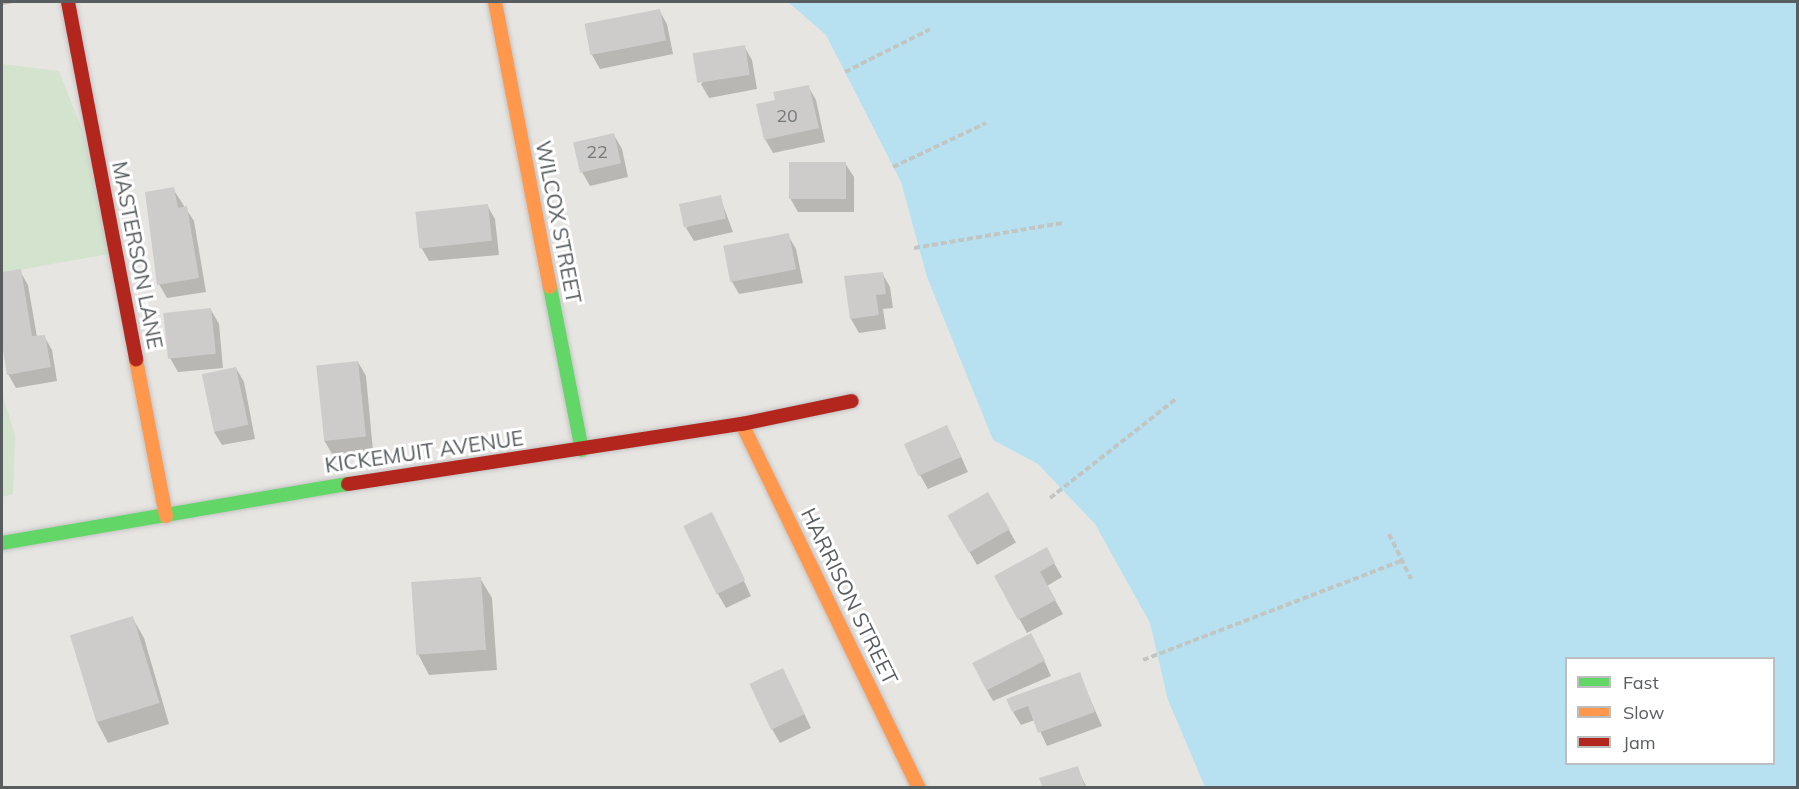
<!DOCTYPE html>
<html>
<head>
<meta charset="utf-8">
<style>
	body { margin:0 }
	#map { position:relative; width:1799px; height:789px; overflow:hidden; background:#e7e5e2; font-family:Mulish,sans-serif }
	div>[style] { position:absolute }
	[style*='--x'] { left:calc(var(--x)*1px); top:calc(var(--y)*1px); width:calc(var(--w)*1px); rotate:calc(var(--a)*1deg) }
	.green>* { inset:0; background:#d3e3ce }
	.water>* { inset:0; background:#b7e1f1 }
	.shadow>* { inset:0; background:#0003; transform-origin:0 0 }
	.building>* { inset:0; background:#cecccb; transform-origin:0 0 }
	.path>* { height:4px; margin-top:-2px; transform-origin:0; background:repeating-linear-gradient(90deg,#c2c6c3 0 6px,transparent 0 9px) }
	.roads { filter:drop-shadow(0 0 2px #c2c3c3) drop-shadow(0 0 2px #c2c3c3) }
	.fast>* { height:14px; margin:-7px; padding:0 7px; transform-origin:7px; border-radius:7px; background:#63d668 }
	.slow>* { height:14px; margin:-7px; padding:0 7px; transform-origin:7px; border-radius:7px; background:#ff974d }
	.jam>* { height:14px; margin:-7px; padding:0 7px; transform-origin:7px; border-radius:7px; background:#b3261e }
	span { translate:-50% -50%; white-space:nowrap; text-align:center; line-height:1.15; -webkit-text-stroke:6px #fff; paint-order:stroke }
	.number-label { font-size:18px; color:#777a7b }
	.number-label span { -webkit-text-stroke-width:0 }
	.street-label { font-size:21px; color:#585d5f }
	.frame { position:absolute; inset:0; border:3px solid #585d5f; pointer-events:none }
	.legend { position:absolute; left:1565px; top:657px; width:210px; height:108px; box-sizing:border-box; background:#fff; border:2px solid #bcbebf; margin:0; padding:8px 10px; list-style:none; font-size:18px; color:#585d5f }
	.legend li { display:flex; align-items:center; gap:12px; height:30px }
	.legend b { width:30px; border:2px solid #bcbebf }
</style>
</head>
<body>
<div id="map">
	<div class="green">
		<i style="clip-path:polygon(2px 64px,59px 71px,83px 132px,109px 254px,2px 273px)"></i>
		<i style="clip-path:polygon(2px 393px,15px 435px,13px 494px,2px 497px)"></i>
	</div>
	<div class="water">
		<i style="clip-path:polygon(evenodd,788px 2px,1797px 2px,1797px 787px,1205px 787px,1168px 700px,1150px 623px,1095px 524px,1038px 464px,993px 440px,927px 277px,901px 182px,826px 35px,788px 2px,1566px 658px,1774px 658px,1774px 764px,1566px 764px,1566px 658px)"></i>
	</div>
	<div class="shadow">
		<i style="clip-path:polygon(2px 2px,19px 2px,2px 5px)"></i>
		<i style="clip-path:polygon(659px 10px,667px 24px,673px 54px,600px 69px,592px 55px,586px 25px)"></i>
		<i style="clip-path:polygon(744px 46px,752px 60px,757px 89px,709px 98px,701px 84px)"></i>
		<i style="clip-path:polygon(808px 86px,816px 100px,825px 142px,773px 153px,765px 139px,776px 101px)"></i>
		<i style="clip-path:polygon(614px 135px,622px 149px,628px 177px,590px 186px,582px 172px,575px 143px)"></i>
		<i style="clip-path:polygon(845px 163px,854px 177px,854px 212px,798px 212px,790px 198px)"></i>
		<i style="clip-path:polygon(173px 189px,194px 221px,206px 292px,167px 298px,159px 284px)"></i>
		<i style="clip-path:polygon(720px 197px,733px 232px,694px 241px,686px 228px)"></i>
		<i style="clip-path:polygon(487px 205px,495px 219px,499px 255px,429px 261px,421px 247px)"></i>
		<i style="clip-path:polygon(788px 235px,796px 249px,803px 283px,739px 294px,731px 280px)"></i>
		<i style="clip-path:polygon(20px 271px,28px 285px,37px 337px,44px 336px,52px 350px,57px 381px,16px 388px,8px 374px,2px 335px,2px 274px)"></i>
		<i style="clip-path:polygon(882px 273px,890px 287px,893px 308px,883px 309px,886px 329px,859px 333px,851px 319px,846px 278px)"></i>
		<i style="clip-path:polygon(211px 310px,219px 324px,223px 368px,178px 372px,170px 358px)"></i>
		<i style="clip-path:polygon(358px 362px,366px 376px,373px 451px,332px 454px,324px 440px)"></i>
		<i style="clip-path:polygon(236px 368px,244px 382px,255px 439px,222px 445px,214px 432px)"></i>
		<i style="clip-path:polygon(954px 441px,968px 472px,928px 489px,920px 475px)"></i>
		<i style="left:988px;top:494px;width:56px;height:45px;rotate:60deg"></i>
		<i style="clip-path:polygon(719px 528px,751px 596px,726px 608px,718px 594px)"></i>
		<i style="clip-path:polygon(1046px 549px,1062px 577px,1047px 586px,1063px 614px,1027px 633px,996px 576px)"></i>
		<i style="clip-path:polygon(480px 578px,492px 598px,497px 670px,429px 675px,418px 654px)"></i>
		<i style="clip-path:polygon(132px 617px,144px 638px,169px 724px,108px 743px,97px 722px)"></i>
		<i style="clip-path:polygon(1039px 649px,1051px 676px,993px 701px,985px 687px)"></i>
		<i style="clip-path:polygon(1079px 674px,1102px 726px,1047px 746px,1035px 720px,1021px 725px,1013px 712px)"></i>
		<i style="clip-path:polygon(790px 684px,811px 728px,780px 743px,772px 729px)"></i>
		<i style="clip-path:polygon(1077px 768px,1087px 788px,1044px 788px)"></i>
	</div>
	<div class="building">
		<i style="left:660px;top:9px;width:32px;height:77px;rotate:79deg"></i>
		<i style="left:745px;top:45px;width:30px;height:53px;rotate:81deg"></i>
		<i style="clip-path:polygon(809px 85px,819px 128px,764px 140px,756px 104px,775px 100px,773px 92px)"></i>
		<i style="left:614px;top:133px;width:31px;height:42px;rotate:77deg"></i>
		<i style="left:789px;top:162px;width:57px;height:37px"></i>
		<i style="clip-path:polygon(174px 187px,178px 208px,187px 206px,199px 278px,157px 285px,145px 192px)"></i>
		<i style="left:721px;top:195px;width:24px;height:43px;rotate:78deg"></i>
		<i style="left:488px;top:204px;width:37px;height:73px;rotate:84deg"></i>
		<i style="left:789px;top:233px;width:37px;height:67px;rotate:79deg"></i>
		<i style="clip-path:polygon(21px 269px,32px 336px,45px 335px,51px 367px,7px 375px,2px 344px,2px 272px)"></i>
		<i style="clip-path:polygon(883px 272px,886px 294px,876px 295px,879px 315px,850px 319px,844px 276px)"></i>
		<i style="left:211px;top:308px;width:46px;height:48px;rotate:84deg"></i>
		<i style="left:358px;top:361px;width:76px;height:42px;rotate:84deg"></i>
		<i style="left:236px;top:367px;width:59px;height:35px;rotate:78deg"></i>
		<i style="left:947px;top:425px;width:35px;height:47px;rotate:66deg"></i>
		<i style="left:988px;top:492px;width:43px;height:47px;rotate:60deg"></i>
		<i style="left:712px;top:512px;width:76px;height:32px;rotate:64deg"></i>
		<i style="clip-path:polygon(1047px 547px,1055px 563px,1040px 572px,1056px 600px,1018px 620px,994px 576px)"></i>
		<i style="left:481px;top:577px;width:73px;height:70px;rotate:86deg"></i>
		<i style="left:133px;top:616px;width:91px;height:66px;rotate:73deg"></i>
		<i style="left:1031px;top:633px;width:31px;height:66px;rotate:63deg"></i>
		<i style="left:783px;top:668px;width:51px;height:37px;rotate:65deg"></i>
		<i style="clip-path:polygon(1080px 672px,1095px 712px,1038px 733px,1028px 706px,1012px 712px,1006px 699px)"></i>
		<i style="clip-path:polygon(1078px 766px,1085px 788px,1043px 788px,1039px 778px)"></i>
	</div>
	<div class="path">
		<i style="--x:845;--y:72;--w:95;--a:-26.8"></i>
		<i style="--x:893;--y:167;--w:103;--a:-25.3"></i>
		<i style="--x:914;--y:248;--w:150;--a:-9.6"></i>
		<i style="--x:1050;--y:498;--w:162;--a:-38.2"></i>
		<i style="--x:1389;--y:534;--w:50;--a:63.9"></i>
		<i style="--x:1143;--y:660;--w:276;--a:-21"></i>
	</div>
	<div class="roads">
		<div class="fast">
			<i style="--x:550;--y:287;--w:166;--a:78.9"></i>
			<i style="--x:2;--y:543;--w:351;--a:-9.7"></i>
		</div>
		<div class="slow">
			<i style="--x:495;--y:2;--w:290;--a:79.1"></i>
			<i style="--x:136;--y:360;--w:159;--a:79.1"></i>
			<i style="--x:742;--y:424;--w:405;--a:64.1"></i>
		</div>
		<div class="jam">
			<i style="--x:68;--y:2;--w:364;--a:79.2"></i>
			<i style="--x:348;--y:484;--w:399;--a:-8.7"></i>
			<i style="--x:742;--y:424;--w:112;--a:-11.8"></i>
		</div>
	</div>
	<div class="number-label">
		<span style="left:787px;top:116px">20</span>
		<span style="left:597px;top:152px">22</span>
	</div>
	<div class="street-label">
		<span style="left:559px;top:222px;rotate:79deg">WILCOX STREET</span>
		<span style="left:138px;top:255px;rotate:79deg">MASTERSON LANE</span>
		<span style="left:424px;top:451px;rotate:-8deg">KICKEMUIT AVENUE</span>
		<span style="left:850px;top:596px;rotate:64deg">HARRISON STREET</span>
	</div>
	<div class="frame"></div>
	<ul class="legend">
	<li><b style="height:8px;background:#63d668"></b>Fast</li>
	<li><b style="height:8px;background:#ff974d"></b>Slow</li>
	<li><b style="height:8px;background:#b3261e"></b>Jam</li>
	</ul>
</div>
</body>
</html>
